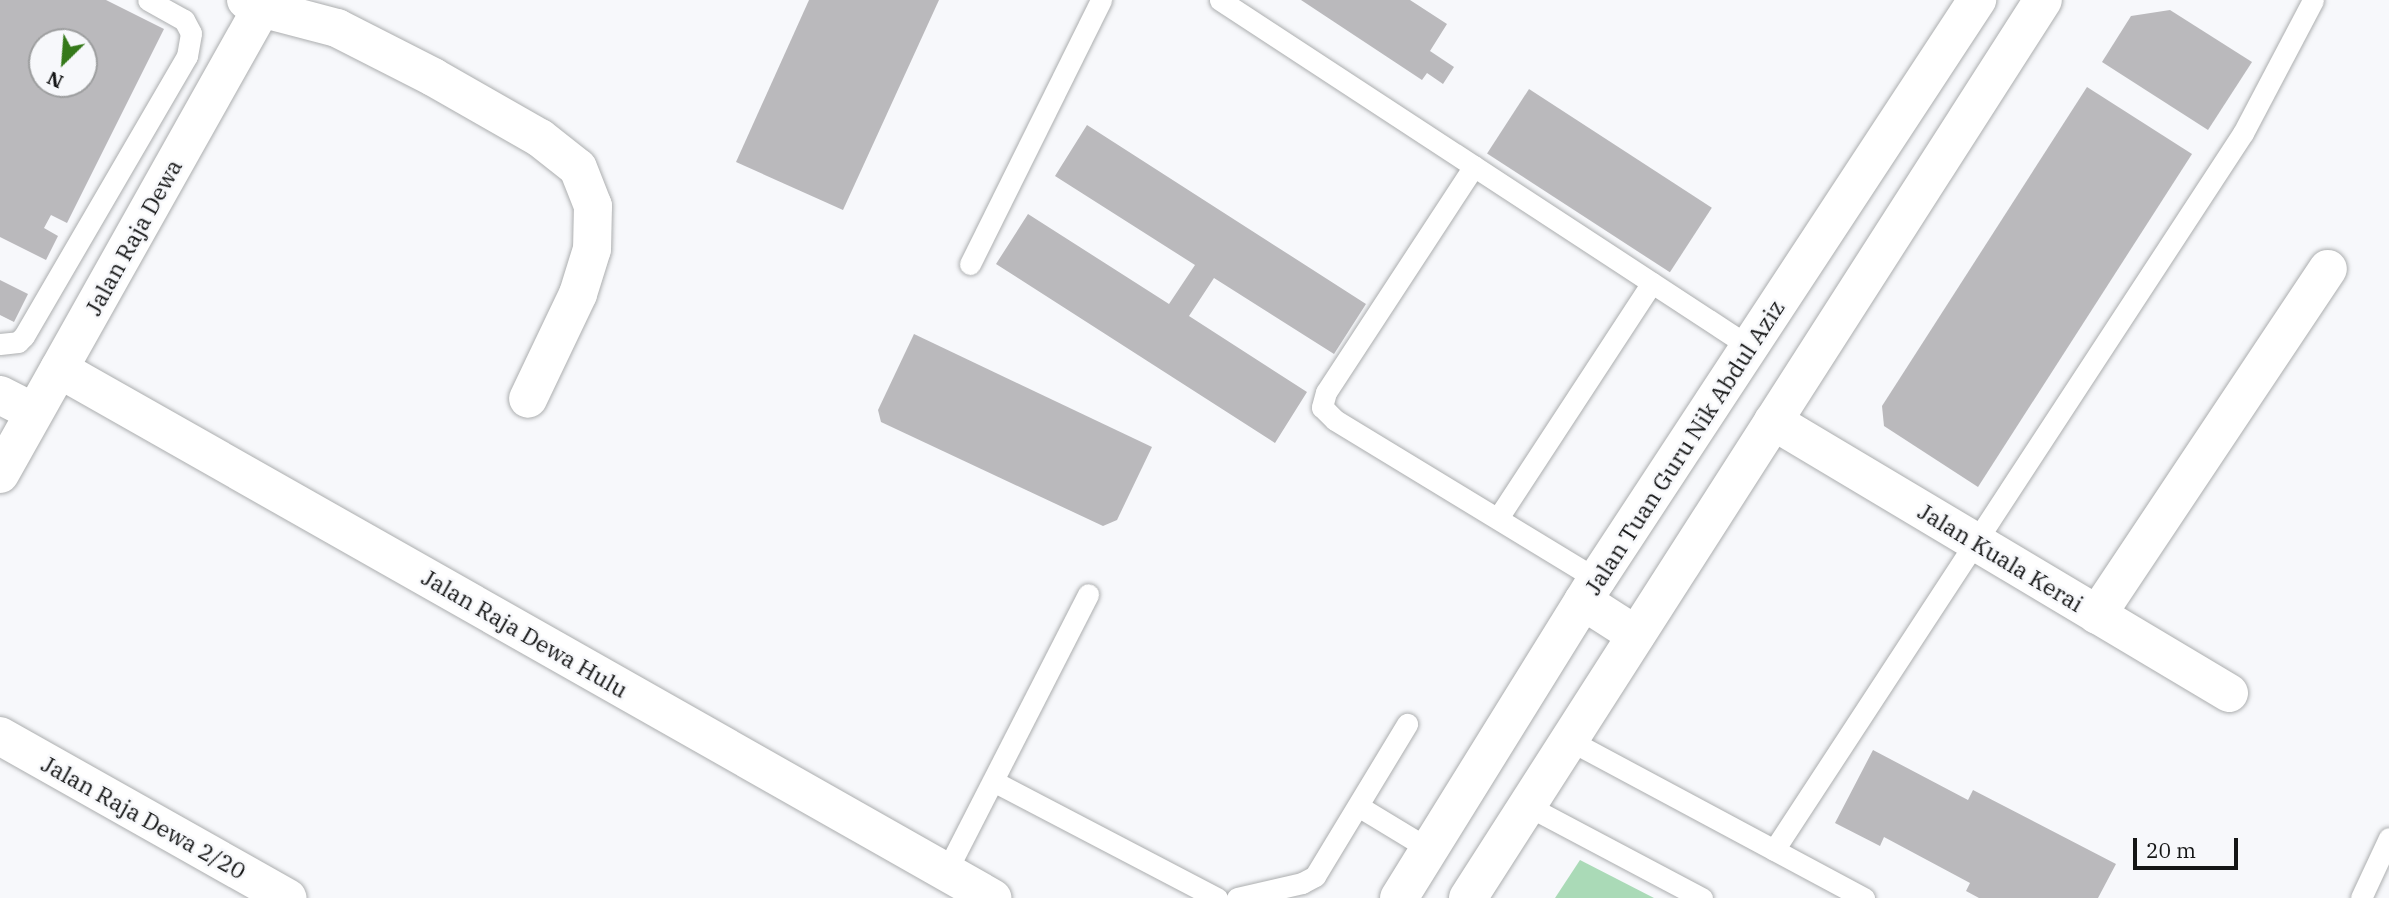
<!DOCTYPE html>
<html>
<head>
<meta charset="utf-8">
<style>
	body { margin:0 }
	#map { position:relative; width:2389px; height:898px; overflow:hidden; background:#f7f8fb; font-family:"IBM Plex Serif",serif }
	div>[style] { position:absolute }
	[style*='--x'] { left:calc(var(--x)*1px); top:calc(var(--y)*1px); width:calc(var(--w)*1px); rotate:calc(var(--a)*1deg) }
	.green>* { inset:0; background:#aadab7 }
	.building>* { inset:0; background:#bab9bc; transform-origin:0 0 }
	.roads { filter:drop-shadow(0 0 2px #acaeaf) drop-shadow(0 0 2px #acaeaf) }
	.service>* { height:21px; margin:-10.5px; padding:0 10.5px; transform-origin:10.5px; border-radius:10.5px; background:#fff }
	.minor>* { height:38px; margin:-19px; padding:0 19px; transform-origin:19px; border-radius:19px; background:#fff }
	.primary>* { height:38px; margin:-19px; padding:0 19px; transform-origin:19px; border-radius:19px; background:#fff }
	span { translate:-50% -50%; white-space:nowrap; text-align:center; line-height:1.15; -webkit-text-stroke:5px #f7f8fb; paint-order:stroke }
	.street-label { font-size:23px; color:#151616 }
	.north { position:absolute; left:28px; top:28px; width:70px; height:70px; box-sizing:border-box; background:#f7f8fb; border:2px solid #9d9e9f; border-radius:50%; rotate:205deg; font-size:19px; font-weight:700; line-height:28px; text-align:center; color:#151616 }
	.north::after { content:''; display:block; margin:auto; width:24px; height:32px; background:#35791a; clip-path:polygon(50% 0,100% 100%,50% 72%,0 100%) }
	.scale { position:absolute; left:2133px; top:838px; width:105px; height:32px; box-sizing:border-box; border:4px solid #151616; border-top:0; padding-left:9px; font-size:21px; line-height:24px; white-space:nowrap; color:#151616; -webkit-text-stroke:5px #f7f8fb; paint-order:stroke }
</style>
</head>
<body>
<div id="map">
	<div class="green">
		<i style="clip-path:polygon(1580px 860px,1654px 898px,1555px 898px)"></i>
	</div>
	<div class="building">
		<i style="clip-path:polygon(evenodd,0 0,106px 0,164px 29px,67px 223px,51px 215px,44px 228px,58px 236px,46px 260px,0 237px,0 0,42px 42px,84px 42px,84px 84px,42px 84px,42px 42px)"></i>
		<i style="clip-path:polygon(809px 0,939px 0,843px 210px,736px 162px)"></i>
		<i style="clip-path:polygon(1301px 0,1410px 0,1447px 24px,1430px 51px,1454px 67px,1443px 84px,1427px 73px,1422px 80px)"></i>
		<i style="clip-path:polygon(2170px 10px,2252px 62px,2208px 130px,2102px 62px,2131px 16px)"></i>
		<i style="clip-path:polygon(2087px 87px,2192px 154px,1978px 487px,1884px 426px,1882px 406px)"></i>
		<i style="left:1529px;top:89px;width:218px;height:77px;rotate:33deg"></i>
		<i style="clip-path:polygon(1087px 125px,1366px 304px,1334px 354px,1214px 278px,1189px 316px,1307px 392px,1275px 443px,996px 264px,1028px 214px,1169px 304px,1195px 265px,1055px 176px)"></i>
		<i style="clip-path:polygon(0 280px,28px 294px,14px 322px,0 315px)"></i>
		<i style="clip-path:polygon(914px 334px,1152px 447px,1117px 520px,1103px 526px,881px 422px,878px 410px)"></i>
		<i style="clip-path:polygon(1873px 750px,1968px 800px,1973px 790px,2116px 864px,2098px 898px,1979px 898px,1966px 891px,1970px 883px,1884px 837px,1880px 846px,1835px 823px)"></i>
	</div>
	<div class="roads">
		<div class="service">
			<i style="--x:1220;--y:0;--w:633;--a:33.21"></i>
			<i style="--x:1474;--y:166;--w:270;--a:123.2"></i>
			<i style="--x:1326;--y:392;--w:16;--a:105"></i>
			<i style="--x:1322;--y:407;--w:18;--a:45"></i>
			<i style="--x:1335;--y:420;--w:306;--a:31.3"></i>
			<i style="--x:970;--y:264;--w:295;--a:-63.6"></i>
			<i style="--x:0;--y:344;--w:18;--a:-6"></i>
			<i style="--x:18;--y:342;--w:8;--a:-45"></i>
			<i style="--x:24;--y:336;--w:324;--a:-59.8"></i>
			<i style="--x:187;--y:56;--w:23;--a:-80"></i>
			<i style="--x:191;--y:33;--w:15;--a:-118"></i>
			<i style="--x:184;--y:20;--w:41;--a:-150.9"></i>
			<i style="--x:1498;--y:518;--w:281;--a:-56.8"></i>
			<i style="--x:1569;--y:740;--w:335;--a:28.2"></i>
			<i style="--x:993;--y:781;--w:253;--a:27.6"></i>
			<i style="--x:1358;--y:806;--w:83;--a:31.2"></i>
			<i style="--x:1528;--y:806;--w:197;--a:27.9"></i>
			<i style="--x:1774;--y:850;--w:857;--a:-56.81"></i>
			<i style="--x:2243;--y:133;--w:150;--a:-62.2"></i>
			<i style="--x:946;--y:872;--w:312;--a:-62.9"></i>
			<i style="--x:1237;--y:898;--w:67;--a:-13"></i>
			<i style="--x:1302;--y:883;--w:15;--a:-28"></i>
			<i style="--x:1315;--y:876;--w:178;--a:-58.8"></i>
			<i style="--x:2361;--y:898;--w:66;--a:-65"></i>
		</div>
		<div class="minor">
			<i style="--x:246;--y:0;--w:17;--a:28"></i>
			<i style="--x:261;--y:8;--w:79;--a:14.7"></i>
			<i style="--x:337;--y:28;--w:108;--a:27"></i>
			<i style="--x:433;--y:77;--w:123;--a:29.7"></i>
			<i style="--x:540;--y:138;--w:48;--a:38.3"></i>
			<i style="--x:578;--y:168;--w:41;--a:68.5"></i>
			<i style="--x:593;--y:206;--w:43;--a:91.3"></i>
			<i style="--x:592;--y:249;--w:47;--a:107.3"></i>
			<i style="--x:578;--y:294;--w:116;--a:115.5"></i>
			<i style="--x:59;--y:369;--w:1073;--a:29.55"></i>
			<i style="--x:0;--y:395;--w:38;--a:27"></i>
			<i style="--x:1773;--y:421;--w:531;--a:30.82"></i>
			<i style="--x:0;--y:474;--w:544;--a:-60.7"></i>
			<i style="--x:2097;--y:615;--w:416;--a:-56.3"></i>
			<i style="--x:0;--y:736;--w:330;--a:29.4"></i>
		</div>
		<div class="primary">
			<i style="--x:1583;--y:601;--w:63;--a:32.7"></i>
			<i style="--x:1399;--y:898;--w:375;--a:-58.2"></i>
			<i style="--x:1597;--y:579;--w:693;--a:-56.72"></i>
			<i style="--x:1468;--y:898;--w:1066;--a:-57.37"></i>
		</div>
	</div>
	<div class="street-label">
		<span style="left:133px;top:237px;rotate:-61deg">Jalan Raja Dewa</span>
		<span style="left:1684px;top:447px;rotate:-57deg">Jalan Tuan Guru Nik Abdul Aziz</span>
		<span style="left:2001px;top:557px;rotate:31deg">Jalan Kuala Kerai</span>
		<span style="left:525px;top:633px;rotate:30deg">Jalan Raja Dewa Hulu</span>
		<span style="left:144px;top:817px;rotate:29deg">Jalan Raja Dewa 2/20</span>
	</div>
	<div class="north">N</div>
	<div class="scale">20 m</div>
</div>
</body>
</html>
